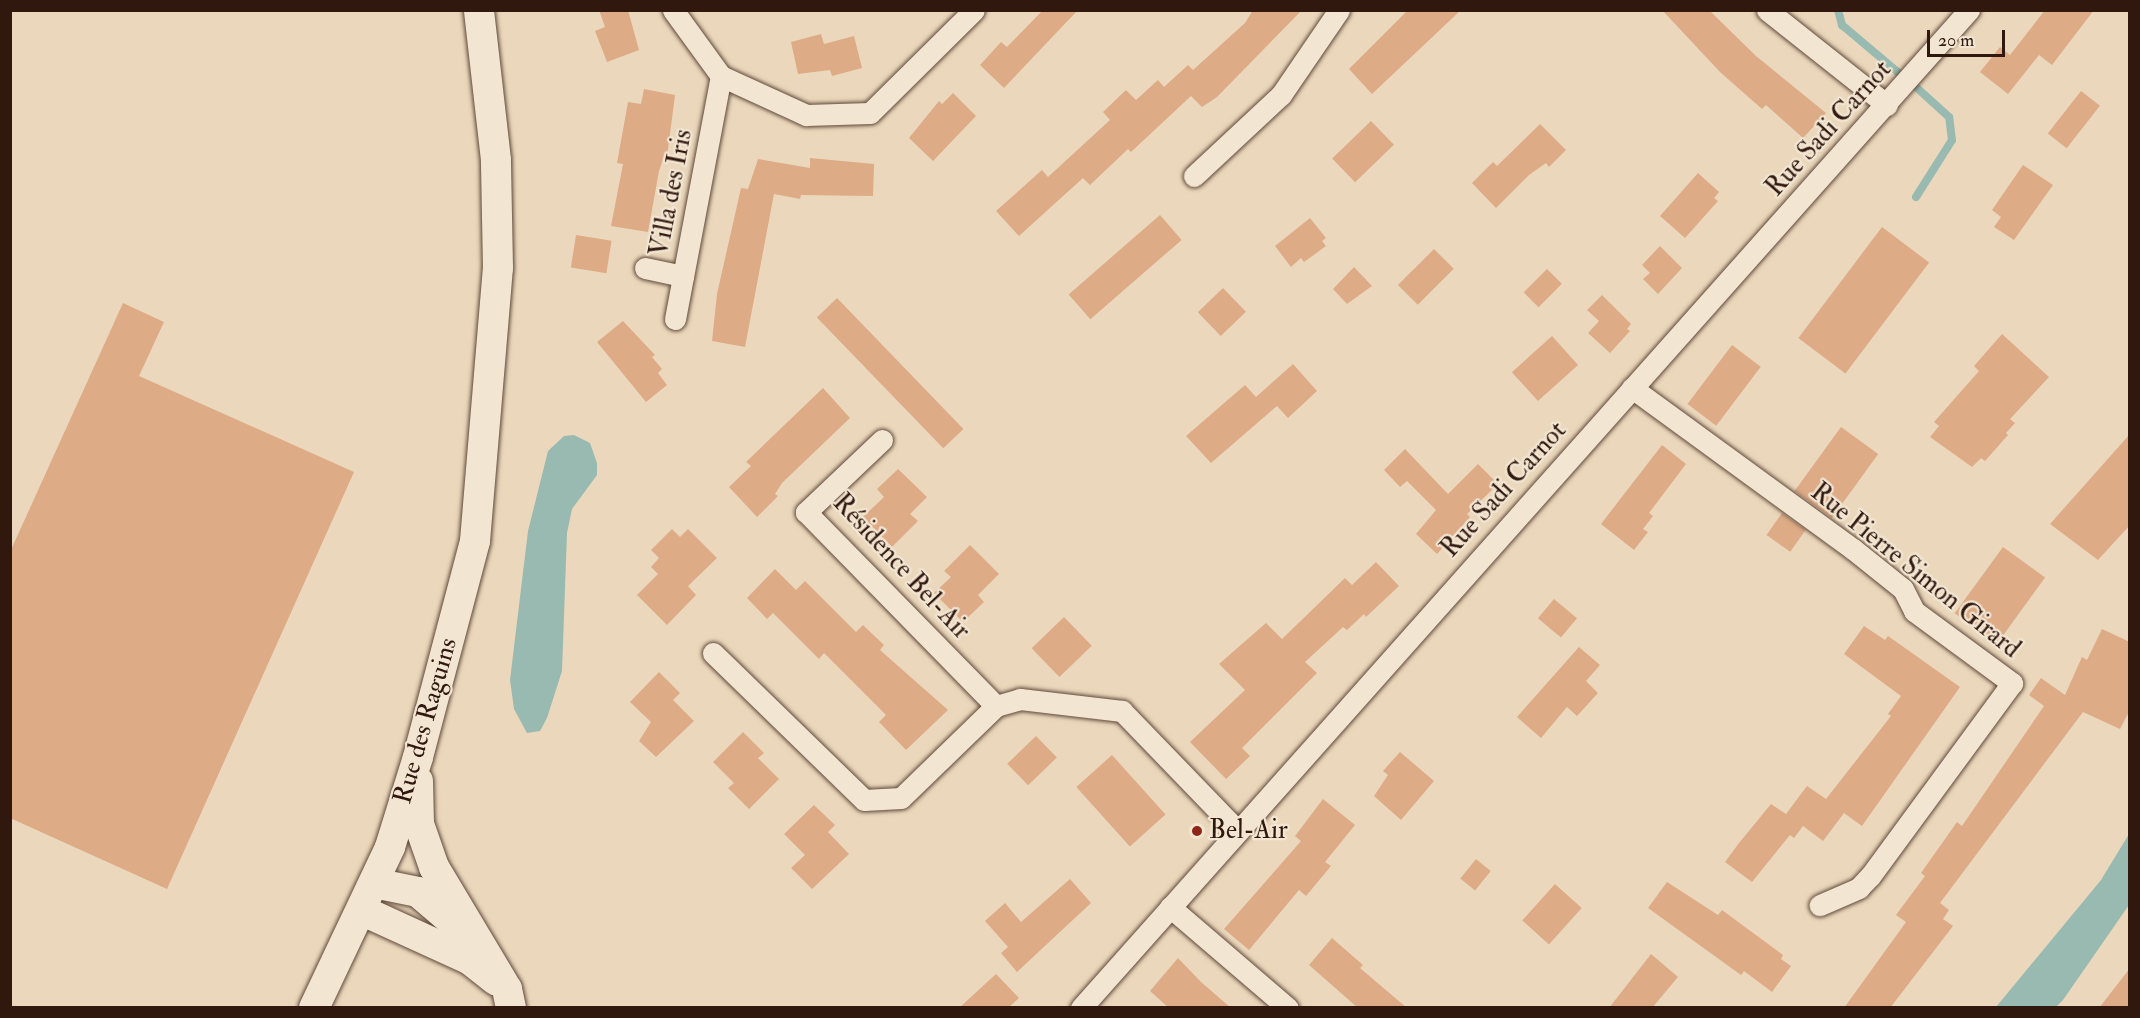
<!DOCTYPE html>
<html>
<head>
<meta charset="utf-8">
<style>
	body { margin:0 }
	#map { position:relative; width:2140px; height:1018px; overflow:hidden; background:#ebd8bc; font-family:"IM FELL Double Pica",serif }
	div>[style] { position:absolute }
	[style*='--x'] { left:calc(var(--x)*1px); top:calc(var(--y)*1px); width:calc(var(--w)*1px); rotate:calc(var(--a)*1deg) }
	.water>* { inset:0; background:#98bab0 }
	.stream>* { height:8px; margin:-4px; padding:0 4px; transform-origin:4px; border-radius:4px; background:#98bab0 }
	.building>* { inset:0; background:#ddab86; transform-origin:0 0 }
	.roads { filter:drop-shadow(0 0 2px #60483a) drop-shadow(0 0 2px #60483a) }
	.street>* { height:21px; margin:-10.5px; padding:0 10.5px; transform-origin:10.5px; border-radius:10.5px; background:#f2e6d3 }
	.secondary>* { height:30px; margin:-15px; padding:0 15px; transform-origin:15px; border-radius:15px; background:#f2e6d3 }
	.dots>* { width:16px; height:16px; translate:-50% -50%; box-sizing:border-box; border:3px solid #f2e6d3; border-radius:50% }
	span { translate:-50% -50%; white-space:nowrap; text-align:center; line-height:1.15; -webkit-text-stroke:4.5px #f2e6d3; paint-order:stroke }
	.street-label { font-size:26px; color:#31180f }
	.poi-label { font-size:26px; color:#31180f }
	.left { translate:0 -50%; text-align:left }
	.frame { position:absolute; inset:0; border:12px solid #31180f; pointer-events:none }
	.scale { position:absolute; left:1927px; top:30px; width:78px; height:27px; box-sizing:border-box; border:3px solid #31180f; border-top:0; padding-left:8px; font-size:18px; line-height:21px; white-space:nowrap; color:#31180f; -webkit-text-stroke:4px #f2e6d3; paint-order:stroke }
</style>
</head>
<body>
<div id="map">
	<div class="water">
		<i style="clip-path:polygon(574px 435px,590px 443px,597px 463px,597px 475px,572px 509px,567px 533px,562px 671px,547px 718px,540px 731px,527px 733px,514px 709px,510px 680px,528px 531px,548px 451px,564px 436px)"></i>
		<i style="clip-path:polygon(2129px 834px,2129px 905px,2063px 1000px,2056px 1007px,1996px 1007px,2101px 880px)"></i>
	</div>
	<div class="stream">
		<i style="--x:1838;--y:10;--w:16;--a:75"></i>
		<i style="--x:1842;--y:25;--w:76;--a:40.2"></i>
		<i style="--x:1916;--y:197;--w:67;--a:-57.7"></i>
		<i style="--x:1952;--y:140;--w:23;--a:-97"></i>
		<i style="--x:1949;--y:117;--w:43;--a:-137.8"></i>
	</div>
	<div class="building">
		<i style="clip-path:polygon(599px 10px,628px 10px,639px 50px,607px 62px,595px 31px,605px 27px)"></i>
		<i style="clip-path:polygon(1043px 10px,1078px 10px,1004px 88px,980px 65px,1001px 42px,1007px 47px)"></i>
		<i style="clip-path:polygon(1253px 10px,1302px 10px,1217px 97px,1202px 107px,1191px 96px,1131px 152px,1128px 149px,1090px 185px,1083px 178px,1019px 236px,996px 211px,1042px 170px,1048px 177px,1110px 120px,1103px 112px,1126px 90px,1136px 100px,1158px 80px,1164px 87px,1188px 65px,1193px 70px,1245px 23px)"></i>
		<i style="clip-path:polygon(1408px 10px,1461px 10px,1372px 94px,1349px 69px)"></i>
		<i style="clip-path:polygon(1662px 10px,1709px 10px,1756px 56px,1826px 113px,1803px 138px,1766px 105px,1762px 109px,1720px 72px)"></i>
		<i style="clip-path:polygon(2045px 10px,2094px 10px,2052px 65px,2039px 55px,2008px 94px,1980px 72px,2000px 47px,2010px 55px)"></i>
		<i style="clip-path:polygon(821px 34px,824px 44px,854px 36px,862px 68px,832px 76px,830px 70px,798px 74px,791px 42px)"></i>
		<i style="clip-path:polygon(644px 89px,675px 95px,667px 157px,664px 156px,659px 171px,648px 232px,611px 226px,623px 164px,617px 163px,628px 102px,641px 104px)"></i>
		<i style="left:2081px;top:91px;width:24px;height:54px;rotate:38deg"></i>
		<i style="clip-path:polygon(953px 93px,976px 116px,933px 161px,909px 138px,939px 101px,942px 104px)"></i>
		<i style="left:1371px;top:121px;width:33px;height:54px;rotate:46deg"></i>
		<i style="clip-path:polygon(1540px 124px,1566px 150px,1549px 167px,1546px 163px,1529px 175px,1496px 208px,1472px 183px,1493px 162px,1497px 166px)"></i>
		<i style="clip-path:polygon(810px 158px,874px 164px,873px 196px,801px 195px,800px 199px,774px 194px,745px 347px,712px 341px,717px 294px,741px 188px,748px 189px,758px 159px,810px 168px)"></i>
		<i style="clip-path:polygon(2023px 165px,2053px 185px,2014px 240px,1994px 227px,2001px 217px,1992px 210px)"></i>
		<i style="clip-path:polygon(1698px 173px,1719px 192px,1714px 198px,1718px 201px,1685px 238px,1660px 216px)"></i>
		<i style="left:1160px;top:215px;width:33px;height:121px;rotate:49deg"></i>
		<i style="clip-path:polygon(1310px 218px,1326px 238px,1322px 241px,1326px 246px,1304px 262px,1301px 258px,1291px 267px,1275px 246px)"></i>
		<i style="left:1882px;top:227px;width:59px;height:139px;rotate:37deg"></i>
		<i style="left:576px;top:235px;width:36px;height:33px;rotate:9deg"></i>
		<i style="clip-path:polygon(1660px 246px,1682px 268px,1658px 294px,1643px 279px,1650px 273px,1642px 265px)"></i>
		<i style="left:1434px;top:249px;width:28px;height:51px;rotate:45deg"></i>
		<i style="clip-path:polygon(1354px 267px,1372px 286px,1347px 304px,1333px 289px)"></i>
		<i style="left:1547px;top:269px;width:21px;height:33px;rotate:45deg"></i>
		<i style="left:1223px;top:288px;width:33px;height:35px;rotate:46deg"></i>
		<i style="clip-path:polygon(1602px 295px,1631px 324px,1627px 329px,1630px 331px,1610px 353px,1588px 333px,1599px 321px,1587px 310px)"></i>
		<i style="left:837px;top:298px;width:182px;height:28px;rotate:46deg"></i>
		<i style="clip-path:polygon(123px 303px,164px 322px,139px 376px,354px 472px,167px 889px,10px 818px,10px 552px)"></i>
		<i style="clip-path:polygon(623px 321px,655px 355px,652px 357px,662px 369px,658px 373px,667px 385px,646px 402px,597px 342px)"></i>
		<i style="clip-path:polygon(2002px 334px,2049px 377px,2010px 419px,2015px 423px,2006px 433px,2008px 435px,1985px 461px,1981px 458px,1972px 467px,1930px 437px,1939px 426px,1934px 422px,1979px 371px,1974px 366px)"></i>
		<i style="left:1552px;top:336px;width:39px;height:54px;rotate:48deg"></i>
		<i style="left:1732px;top:345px;width:36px;height:74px;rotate:37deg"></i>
		<i style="clip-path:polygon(1293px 364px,1317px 391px,1288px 418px,1277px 406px,1211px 463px,1186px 436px,1245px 385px,1256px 397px)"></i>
		<i style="clip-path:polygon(823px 388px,850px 418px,782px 483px,775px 494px,778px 496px,757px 517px,729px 487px,751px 466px,746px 462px)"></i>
		<i style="left:1841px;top:427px;width:46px;height:79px;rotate:36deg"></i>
		<i style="clip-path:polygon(2130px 434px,2130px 525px,2098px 560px,2050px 524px)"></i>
		<i style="clip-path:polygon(1662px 445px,1686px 464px,1649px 513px,1653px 516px,1643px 529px,1648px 532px,1634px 550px,1601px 524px)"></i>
		<i style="clip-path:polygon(1405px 449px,1448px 494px,1478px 464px,1498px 484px,1467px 514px,1470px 517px,1437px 554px,1416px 534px,1436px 510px,1407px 481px,1400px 487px,1384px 470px)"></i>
		<i style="clip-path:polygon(898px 469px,927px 497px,910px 514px,918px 521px,892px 547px,863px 517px,884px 497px,877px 489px)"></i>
		<i style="left:1782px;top:513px;width:29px;height:27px;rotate:35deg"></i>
		<i style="clip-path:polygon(672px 529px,680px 537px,688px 529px,717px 558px,688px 586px,696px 595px,667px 625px,637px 595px,658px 574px,651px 567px,659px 558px,651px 550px)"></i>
		<i style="clip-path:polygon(970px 545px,999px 574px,978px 595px,984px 602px,963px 622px,934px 593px,951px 577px,944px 571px)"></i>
		<i style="left:2003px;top:547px;width:52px;height:82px;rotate:36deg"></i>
		<i style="clip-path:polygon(1376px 562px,1399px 586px,1366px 617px,1364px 614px,1347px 630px,1343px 627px,1305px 662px,1317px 673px,1242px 748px,1250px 756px,1226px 779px,1190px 742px,1245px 690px,1219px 664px,1266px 623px,1282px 639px,1345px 578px,1352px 585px)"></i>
		<i style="clip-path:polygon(775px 569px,796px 590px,805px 581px,856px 632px,863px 625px,884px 645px,880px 650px,948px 710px,906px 750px,879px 722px,886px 715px,824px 653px,819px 659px,773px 613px,767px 619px,747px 598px)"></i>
		<i style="left:1554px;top:599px;width:30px;height:25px;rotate:40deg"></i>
		<i style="left:1064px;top:617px;width:40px;height:45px;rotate:46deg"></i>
		<i style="clip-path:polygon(1864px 626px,1885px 640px,1888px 636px,1960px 687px,1862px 826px,1844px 813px,1823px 841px,1803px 826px,1794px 838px,1790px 835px,1752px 882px,1725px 862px,1739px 843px,1771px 804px,1786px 814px,1807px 786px,1826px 799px,1891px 716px,1888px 714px,1901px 696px,1844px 654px)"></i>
		<i style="clip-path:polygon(2102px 629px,2130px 642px,2130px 710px,2120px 729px,2083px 712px,1940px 903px,1949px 910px,1943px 919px,1953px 926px,1890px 1008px,1844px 1008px,1906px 922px,1896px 915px,1925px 876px,1921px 873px,1957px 822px,1962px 826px,2044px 706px,2029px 695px,2041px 678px,2065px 695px,2082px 657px,2087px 660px)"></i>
		<i style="clip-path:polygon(1579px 647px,1600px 665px,1586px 681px,1598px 693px,1577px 716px,1567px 707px,1541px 738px,1517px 717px)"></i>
		<i style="clip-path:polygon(659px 672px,680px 693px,673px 700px,694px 721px,656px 757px,639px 741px,651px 722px,630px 702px)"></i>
		<i style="clip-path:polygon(743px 732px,764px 753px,758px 758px,779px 779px,749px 809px,728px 788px,734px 783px,713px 762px)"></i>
		<i style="left:1036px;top:736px;width:30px;height:40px;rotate:46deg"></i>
		<i style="clip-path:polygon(1400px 752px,1434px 781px,1401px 820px,1374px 796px,1388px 775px,1383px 771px)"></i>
		<i style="left:1112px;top:755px;width:80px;height:48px;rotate:48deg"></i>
		<i style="clip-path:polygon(1323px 799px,1355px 825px,1325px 862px,1331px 866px,1306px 896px,1299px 890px,1249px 950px,1224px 929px,1301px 841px,1295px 836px)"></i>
		<i style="clip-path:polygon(814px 805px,835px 825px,828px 832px,849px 854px,812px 889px,791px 868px,805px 855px,784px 834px)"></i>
		<i style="left:1476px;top:859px;width:19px;height:25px;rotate:39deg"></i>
		<i style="clip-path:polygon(1070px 879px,1091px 903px,1017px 972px,1001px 953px,1008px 947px,985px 921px,1005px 903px,1021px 922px)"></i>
		<i style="clip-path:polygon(1667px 882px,1718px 915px,1722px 910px,1783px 955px,1781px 959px,1791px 966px,1772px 992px,1744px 971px,1741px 975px,1648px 908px)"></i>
		<i style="left:1555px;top:884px;width:36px;height:49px;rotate:42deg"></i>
		<i style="clip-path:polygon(1332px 938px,1363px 965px,1360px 968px,1407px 1008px,1358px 1008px,1309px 965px)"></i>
		<i style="clip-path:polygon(1651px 954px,1678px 977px,1652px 1008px,1609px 1008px)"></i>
		<i style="clip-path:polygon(1178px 958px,1201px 982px,1231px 1008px,1169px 1008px,1150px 991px)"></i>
		<i style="clip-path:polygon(2130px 968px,2130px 1008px,2099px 1008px)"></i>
		<i style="clip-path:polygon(996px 974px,1019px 998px,1008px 1008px,959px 1008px)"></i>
	</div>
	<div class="roads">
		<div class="street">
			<i style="--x:673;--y:10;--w:82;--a:54"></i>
			<i style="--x:721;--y:76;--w:94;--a:24.6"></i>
			<i style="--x:806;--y:115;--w:64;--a:-1.8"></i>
			<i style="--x:870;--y:113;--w:146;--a:-44.7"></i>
			<i style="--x:1767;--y:10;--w:153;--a:38.4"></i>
			<i style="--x:1194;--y:176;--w:119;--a:-43"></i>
			<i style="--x:1281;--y:95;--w:103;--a:-55.7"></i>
			<i style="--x:645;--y:268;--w:39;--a:12"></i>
			<i style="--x:675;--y:319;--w:247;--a:-79.3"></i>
			<i style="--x:1632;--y:388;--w:273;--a:36.1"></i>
			<i style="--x:1853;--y:549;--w:64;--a:38.7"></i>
			<i style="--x:1903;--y:589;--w:25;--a:63"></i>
			<i style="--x:1914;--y:611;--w:122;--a:36.3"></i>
			<i style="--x:2012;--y:683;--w:240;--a:126.3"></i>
			<i style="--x:1870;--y:876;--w:16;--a:133"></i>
			<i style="--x:1859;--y:888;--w:43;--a:156.4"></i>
			<i style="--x:882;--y:440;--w:105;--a:136.5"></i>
			<i style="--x:806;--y:512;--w:272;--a:45.6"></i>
			<i style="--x:713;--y:653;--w:211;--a:44.2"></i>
			<i style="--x:864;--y:800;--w:37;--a:-3"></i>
			<i style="--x:901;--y:798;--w:132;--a:-44.1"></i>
			<i style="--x:996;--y:706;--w:25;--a:-16"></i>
			<i style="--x:1020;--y:699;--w:103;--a:6.7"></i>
			<i style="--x:1122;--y:711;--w:167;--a:46"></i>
			<i style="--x:1170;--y:907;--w:155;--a:40.6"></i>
			<i style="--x:1081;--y:1008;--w:1336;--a:-48.34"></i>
		</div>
		<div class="secondary">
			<i style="--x:418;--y:781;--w:43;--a:88.7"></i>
			<i style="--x:419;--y:824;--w:46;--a:70.8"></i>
			<i style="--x:434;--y:867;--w:142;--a:59.1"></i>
			<i style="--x:507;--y:989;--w:19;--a:78"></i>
			<i style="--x:374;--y:883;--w:45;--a:11.6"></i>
			<i style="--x:418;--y:892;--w:55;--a:40.6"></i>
			<i style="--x:361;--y:910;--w:120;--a:24.6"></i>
			<i style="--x:470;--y:960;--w:33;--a:38"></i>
			<i style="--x:314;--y:1008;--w:178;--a:-64.7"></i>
			<i style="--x:390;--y:847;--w:94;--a:-72.7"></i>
			<i style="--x:418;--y:757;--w:223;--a:-75.2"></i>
			<i style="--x:475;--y:541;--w:274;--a:-85.2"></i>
			<i style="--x:498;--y:268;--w:108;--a:-91.1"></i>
			<i style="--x:496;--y:160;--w:151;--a:-96.5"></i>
		</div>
	</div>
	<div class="dots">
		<i style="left:1197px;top:831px;background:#8f2418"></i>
	</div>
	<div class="street-label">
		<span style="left:1829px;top:129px;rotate:-48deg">Rue Sadi Carnot</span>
		<span style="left:672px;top:193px;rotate:-79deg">Villa des Iris</span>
		<span style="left:1504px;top:490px;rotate:-48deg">Rue Sadi Carnot</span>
		<span style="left:901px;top:567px;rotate:47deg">Résidence Bel-Air</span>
		<span style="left:1915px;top:571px;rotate:39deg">Rue Pierre Simon Girard</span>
		<span style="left:426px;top:721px;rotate:-74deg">Rue des Raguins</span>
	</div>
	<div class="poi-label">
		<span class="left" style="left:1209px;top:831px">Bel-Air</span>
	</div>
	<div class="frame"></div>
	<div class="scale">20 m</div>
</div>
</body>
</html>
